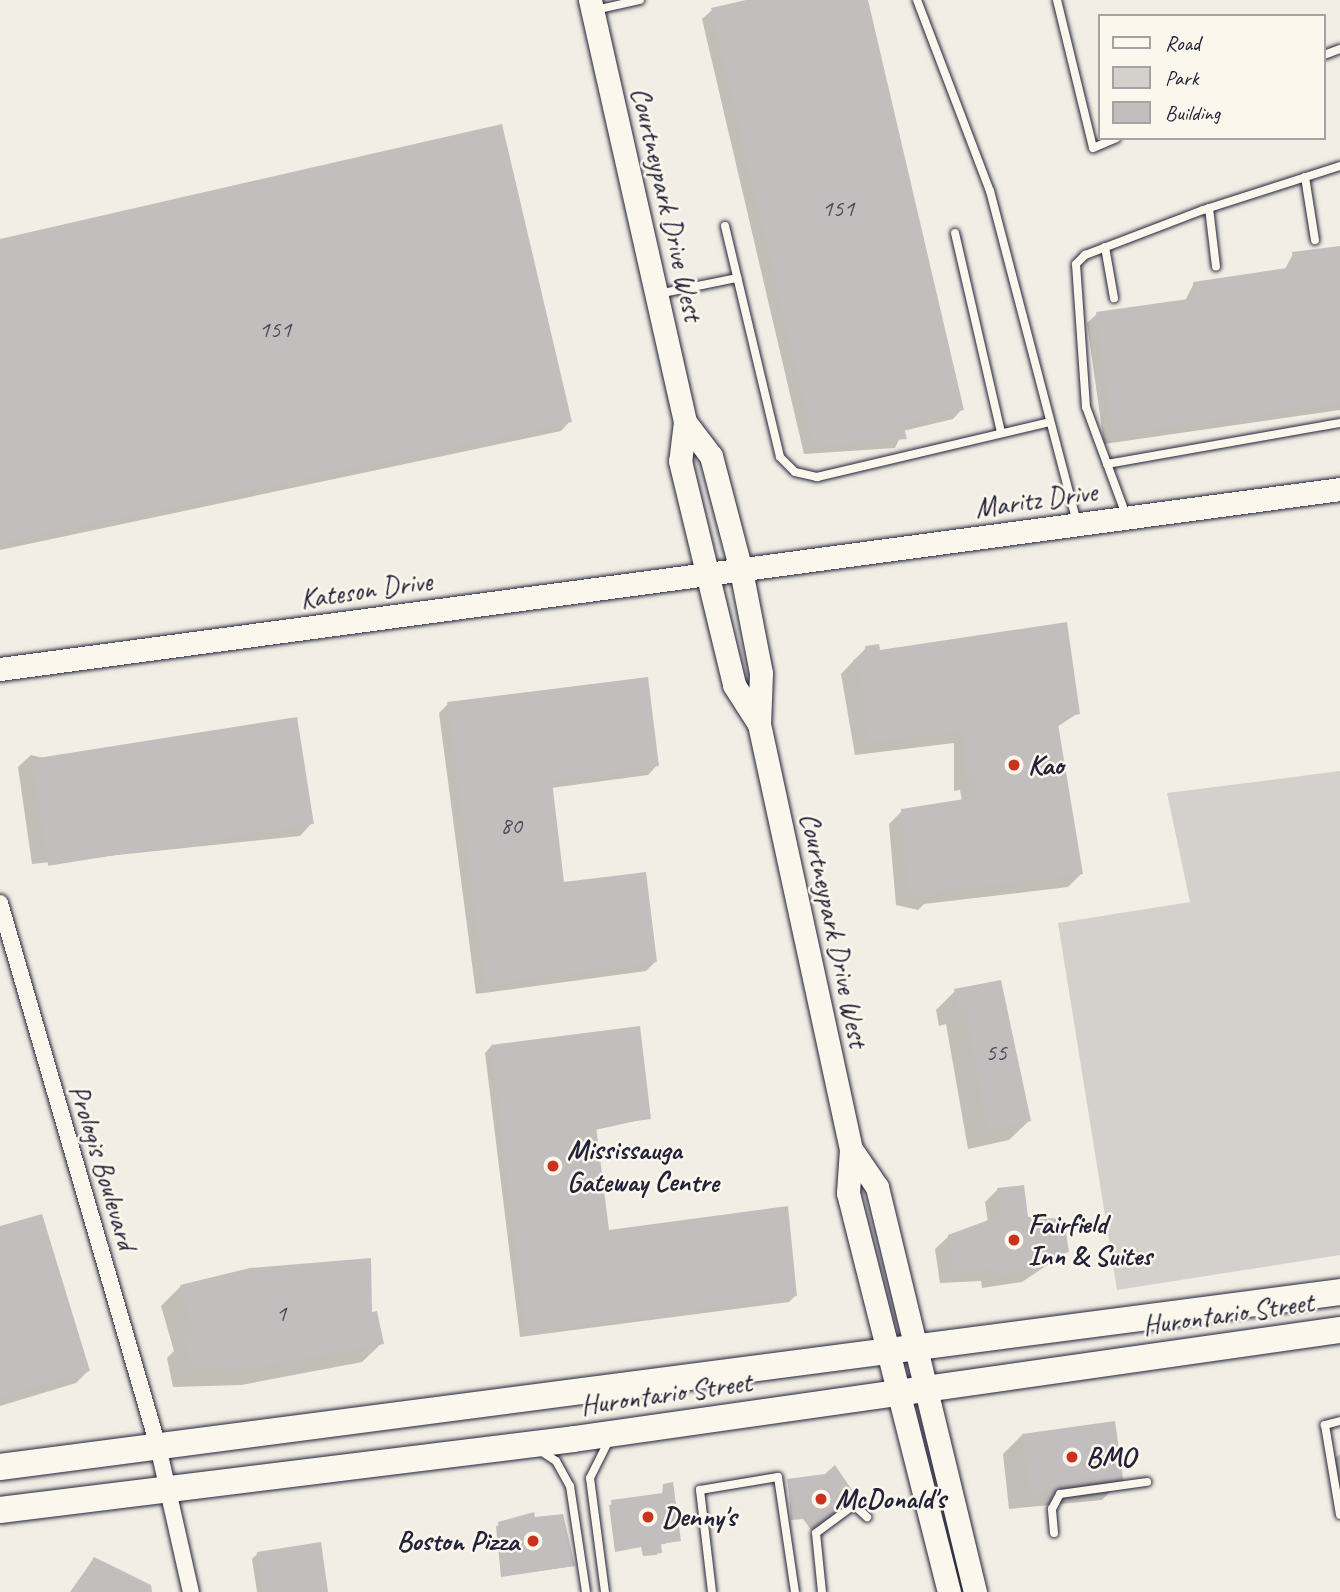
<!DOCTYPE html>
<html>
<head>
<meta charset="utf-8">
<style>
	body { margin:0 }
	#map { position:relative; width:1340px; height:1592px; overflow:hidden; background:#f2eee5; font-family:Caveat,sans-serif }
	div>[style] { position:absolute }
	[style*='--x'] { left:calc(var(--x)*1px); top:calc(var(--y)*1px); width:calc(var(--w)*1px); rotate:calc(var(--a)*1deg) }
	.green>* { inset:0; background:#d4d1cc }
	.shadow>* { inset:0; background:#0003 }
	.building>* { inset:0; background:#c2bebe; transform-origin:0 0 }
	.roads { filter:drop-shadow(0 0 2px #22223b) drop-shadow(0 0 2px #22223b) }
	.lane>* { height:8px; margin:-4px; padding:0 4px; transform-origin:4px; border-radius:4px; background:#fbf7ec }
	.street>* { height:16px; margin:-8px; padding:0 8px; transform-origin:8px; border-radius:8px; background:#fbf7ec }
	.secondary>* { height:23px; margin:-11.5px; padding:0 11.5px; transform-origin:11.5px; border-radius:11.5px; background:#fbf7ec }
	.primary>* { height:26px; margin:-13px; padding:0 13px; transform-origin:13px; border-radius:13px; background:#fbf7ec }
	.dots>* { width:19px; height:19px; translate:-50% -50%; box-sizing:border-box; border:4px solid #fbf7ec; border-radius:50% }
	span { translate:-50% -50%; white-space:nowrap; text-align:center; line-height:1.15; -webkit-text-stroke:5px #fbf7ec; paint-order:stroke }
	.number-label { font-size:24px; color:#4a495c }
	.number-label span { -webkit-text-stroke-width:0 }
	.street-label { font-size:28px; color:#22223b }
	.poi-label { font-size:28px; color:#22223b; font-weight:700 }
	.left { translate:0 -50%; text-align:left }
	.right { translate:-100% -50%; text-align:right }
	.legend { position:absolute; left:1098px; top:14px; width:228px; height:126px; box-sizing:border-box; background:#fbf7ec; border:2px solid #a4a2a5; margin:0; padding:9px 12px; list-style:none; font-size:21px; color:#22223b }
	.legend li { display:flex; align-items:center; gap:14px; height:35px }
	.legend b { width:35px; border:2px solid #a4a2a5 }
</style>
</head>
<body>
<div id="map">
	<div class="green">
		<i style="clip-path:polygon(1340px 771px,1340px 1255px,1117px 1290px,1058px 923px,1190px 902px,1167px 793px)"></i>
	</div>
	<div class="shadow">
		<i style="clip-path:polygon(753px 0,866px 0,962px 409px,953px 419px,903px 431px,895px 448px,804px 454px,702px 19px,712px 10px)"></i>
		<i style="clip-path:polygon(0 241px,570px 421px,561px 431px,0 550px)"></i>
		<i style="clip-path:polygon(1340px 247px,1340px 410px,1104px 444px,1087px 323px,1097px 314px,1185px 301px,1194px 283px,1284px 271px,1293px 254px)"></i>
		<i style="clip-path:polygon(866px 648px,1078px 713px,1057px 727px,1081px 874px,1068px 887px,924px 904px,918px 910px,896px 905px,889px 824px,902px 811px,962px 801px,960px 790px,954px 791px,954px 743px,855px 755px,841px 674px)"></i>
		<i style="clip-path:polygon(448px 704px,657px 765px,648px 775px,551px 788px,562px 884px,656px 961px,646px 971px,476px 994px,439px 713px)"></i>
		<i style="clip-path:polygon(31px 755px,312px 823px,300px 836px,32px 864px,18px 767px)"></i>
		<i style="clip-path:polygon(1000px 982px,1029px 1121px,1009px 1140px,968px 1149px,946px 1024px,939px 1026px,936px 1010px,955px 991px)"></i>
		<i style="clip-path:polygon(491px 1046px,649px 1118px,595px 1130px,607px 1232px,795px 1296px,789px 1302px,520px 1337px,485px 1053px)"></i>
		<i style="clip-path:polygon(998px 1189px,1067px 1252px,1022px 1282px,982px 1288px,981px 1281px,940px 1283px,935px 1249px,949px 1236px,988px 1222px,985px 1202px)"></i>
		<i style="clip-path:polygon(0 1228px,88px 1371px,76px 1383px,0 1406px)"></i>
		<i style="clip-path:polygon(181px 1286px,370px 1314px,382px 1343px,362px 1362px,241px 1385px,173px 1387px,167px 1358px,174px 1351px,161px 1306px)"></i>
		<i style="clip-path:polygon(1023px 1434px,1121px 1481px,1102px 1500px,1009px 1509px,1003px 1454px)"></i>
		<i style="clip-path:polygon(1340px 1454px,1340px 1497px,1334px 1459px)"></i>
		<i style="clip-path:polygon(788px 1481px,854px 1495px,812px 1531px,803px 1519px,791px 1520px)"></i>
		<i style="clip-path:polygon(663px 1485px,679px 1540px,659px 1545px,657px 1555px,643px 1556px,641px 1547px,615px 1552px,609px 1505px,662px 1495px)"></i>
		<i style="clip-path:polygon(534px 1519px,573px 1566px,501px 1577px,496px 1526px)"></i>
		<i style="clip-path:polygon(258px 1553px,326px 1592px,257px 1592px,252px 1559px)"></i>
		<i style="clip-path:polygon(92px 1561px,151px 1592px,70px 1592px)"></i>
	</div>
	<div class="building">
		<i style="clip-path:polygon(746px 0,868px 0,964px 410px,903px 424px,907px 439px,814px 446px,711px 8px)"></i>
		<i style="clip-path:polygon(502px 124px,572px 422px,0 543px,0 239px)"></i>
		<i style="clip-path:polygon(1340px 246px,1340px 403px,1113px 435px,1096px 312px,1195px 298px,1193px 282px,1294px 267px,1292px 252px)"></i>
		<i style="clip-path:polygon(1067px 622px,1080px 714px,1057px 718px,1083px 874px,932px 892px,932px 898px,908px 892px,901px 809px,977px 797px,973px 778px,966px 779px,966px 731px,867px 743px,860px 672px,853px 660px,866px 654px,865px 646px,879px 644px,880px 650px)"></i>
		<i style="clip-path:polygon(648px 677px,659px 766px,552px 781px,564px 882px,646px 872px,657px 962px,485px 985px,447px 702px)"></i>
		<i style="left:297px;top:717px;width:108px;height:269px;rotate:81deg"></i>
		<i style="clip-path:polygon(1001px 980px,1031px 1121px,987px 1130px,965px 1006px,958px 1007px,954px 989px)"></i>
		<i style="clip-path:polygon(640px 1026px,651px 1119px,596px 1126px,609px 1230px,788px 1206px,797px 1296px,526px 1332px,491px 1045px)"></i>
		<i style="clip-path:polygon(1024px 1185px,1028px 1217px,1064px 1219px,1069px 1252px,1036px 1261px,1037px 1269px,994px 1276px,993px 1269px,953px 1271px,948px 1235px,1002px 1215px,997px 1188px)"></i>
		<i style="clip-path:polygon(42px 1214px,90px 1371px,0 1398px,0 1226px)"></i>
		<i style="clip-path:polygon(371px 1258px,372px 1312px,377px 1311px,384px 1344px,261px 1366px,192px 1368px,185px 1337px,194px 1336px,180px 1285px,250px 1268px)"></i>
		<i style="left:1115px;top:1421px;width:61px;height:94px;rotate:82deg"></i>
		<i style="clip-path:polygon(835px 1465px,856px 1496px,851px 1504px,816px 1530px,806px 1518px,793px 1519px,787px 1479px,825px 1474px)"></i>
		<i style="clip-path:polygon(673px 1482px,681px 1541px,661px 1544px,662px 1553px,645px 1555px,643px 1546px,617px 1550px,611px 1500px,663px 1493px,663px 1484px)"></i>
		<i style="clip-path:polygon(534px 1512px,535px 1517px,563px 1514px,575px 1566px,503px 1576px,498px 1522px)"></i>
		<i style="clip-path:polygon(321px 1542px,328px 1592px,263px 1592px,257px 1552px)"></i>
		<i style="clip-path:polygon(94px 1557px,151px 1585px,152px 1592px,73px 1592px)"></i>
	</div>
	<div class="roads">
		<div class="lane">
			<i style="--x:917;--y:0;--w:204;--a:69.1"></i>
			<i style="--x:990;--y:191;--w:342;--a:75.3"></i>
			<i style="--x:1057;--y:0;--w:152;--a:76.3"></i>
			<i style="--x:1093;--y:148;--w:25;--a:-23"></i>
			<i style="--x:595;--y:10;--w:46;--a:-12.5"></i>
			<i style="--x:1324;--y:55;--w:17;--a:-21"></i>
			<i style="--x:1305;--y:177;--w:64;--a:81"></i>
			<i style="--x:1209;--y:208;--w:59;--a:83.2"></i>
			<i style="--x:725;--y:226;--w:237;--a:76.6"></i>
			<i style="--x:780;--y:457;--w:21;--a:45"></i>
			<i style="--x:795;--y:472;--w:23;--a:13"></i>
			<i style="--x:817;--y:477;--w:239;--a:-13.3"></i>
			<i style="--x:955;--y:233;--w:205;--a:77"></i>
			<i style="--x:1105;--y:247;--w:52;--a:80"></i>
			<i style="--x:658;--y:294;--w:81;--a:-11.4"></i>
			<i style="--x:1107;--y:464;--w:237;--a:-10"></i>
			<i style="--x:1126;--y:515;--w:115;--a:-110.3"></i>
			<i style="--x:1086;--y:407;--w:143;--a:-94"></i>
			<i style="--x:1076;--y:264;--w:13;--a:-45"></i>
			<i style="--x:1085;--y:255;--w:126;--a:-20.9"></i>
			<i style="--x:1203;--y:210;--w:144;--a:-17.8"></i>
			<i style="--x:1340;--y:1421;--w:16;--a:165"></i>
			<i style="--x:1325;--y:1425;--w:91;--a:80.5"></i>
			<i style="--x:539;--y:1450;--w:20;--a:33"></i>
			<i style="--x:556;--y:1461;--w:29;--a:61"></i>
			<i style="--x:570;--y:1486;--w:107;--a:81.4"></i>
			<i style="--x:1054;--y:1533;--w:24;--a:-95"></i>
			<i style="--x:1052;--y:1509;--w:17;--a:-62"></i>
			<i style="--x:1060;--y:1494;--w:88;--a:-7.9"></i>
			<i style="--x:605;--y:1592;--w:115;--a:-97.5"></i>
			<i style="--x:590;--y:1478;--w:42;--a:-63.4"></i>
			<i style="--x:712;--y:1592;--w:103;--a:-96.7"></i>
			<i style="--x:700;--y:1490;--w:79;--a:-9.5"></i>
			<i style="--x:778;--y:1477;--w:116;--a:81.6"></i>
			<i style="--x:822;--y:1592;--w:59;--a:-95.8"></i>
			<i style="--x:816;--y:1533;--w:47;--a:-36.4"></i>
			<i style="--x:854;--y:1505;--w:18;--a:43"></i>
		</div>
		<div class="street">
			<i style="--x:0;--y:903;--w:566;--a:73.78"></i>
			<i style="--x:158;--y:1446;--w:150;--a:77.3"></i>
		</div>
		<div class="secondary">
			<i style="--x:590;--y:0;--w:433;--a:77.3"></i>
			<i style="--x:685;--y:422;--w:39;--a:97"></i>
			<i style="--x:680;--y:461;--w:230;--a:76.4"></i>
			<i style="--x:734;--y:685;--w:46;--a:57.3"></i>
			<i style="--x:685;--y:422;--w:43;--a:52.6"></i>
			<i style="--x:711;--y:456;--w:118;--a:75.3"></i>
			<i style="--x:741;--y:570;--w:105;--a:79"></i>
			<i style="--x:761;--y:673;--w:51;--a:92.2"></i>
			<i style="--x:759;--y:724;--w:435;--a:77.8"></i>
			<i style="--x:851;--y:1149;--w:44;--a:93.9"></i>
			<i style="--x:848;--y:1193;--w:412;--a:75.8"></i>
			<i style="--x:0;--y:669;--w:1352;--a:-7.65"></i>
			<i style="--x:851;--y:1149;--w:46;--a:55.6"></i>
			<i style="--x:877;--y:1187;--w:417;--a:76.4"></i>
		</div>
		<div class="primary">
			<i style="--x:0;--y:1467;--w:1351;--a:-7.44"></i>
			<i style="--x:0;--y:1510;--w:578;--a:-7.05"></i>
			<i style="--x:574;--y:1439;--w:774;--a:-8.1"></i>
		</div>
	</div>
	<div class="dots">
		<i style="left:1014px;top:765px;background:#c8321e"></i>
		<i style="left:553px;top:1166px;background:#c8321e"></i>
		<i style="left:1014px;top:1240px;background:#c8321e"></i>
		<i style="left:1072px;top:1457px;background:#c8321e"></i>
		<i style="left:821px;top:1499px;background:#c8321e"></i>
		<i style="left:648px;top:1517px;background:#c8321e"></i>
		<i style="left:533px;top:1541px;background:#c8321e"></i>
	</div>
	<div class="number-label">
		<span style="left:838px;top:209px">151</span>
		<span style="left:275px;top:330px">151</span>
		<span style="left:511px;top:826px">80</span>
		<span style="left:996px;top:1053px">55</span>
		<span style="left:281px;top:1314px">1</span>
	</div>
	<div class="street-label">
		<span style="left:667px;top:204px;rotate:77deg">Courtneypark Drive West</span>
		<span style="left:1036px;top:500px;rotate:-8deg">Maritz Drive</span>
		<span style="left:366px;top:590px;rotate:-8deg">Kateson Drive</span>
		<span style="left:834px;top:930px;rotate:78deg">Courtneypark Drive West</span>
		<span style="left:103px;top:1167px;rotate:73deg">Prologis Boulevard</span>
		<span style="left:1228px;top:1314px;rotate:-8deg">Hurontario Street</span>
		<span style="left:666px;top:1394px;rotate:-8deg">Hurontario Street</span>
	</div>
	<div class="poi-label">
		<span class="left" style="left:1028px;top:765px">Kao</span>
		<span class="left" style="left:567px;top:1166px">Mississauga<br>Gateway Centre</span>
		<span class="left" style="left:1028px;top:1240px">Fairfield<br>Inn &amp; Suites</span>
		<span class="left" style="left:1086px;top:1457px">BMO</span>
		<span class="left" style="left:835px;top:1499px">McDonald's</span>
		<span class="left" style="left:662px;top:1517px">Denny's</span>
		<span class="right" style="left:519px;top:1541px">Boston Pizza</span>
	</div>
	<ul class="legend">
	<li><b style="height:9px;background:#fbf7ec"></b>Road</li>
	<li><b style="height:19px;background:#d4d1cc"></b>Park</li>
	<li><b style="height:19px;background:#c2bebe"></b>Building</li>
	</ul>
</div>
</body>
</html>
